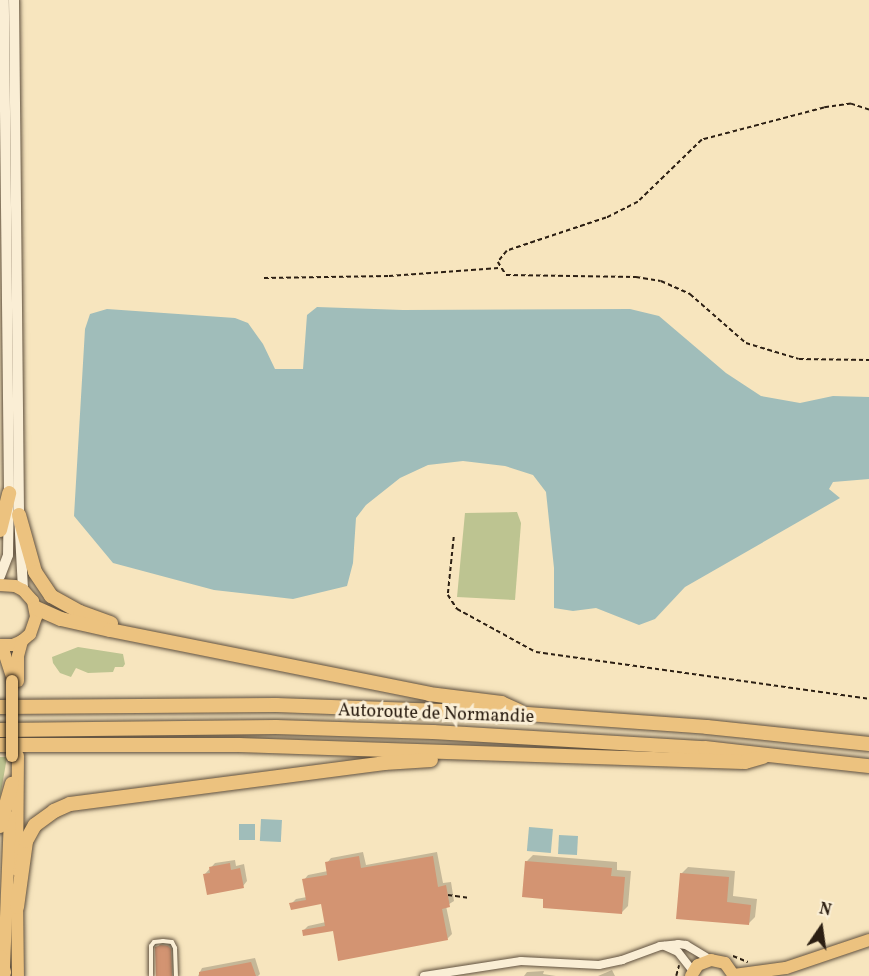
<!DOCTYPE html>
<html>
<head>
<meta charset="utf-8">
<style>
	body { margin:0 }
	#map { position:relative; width:869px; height:976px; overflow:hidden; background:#f7e5be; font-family:Vollkorn,serif }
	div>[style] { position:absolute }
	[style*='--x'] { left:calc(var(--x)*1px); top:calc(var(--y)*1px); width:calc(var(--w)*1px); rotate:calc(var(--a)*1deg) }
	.green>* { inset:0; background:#bdc491 }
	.water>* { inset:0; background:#a0bdba; transform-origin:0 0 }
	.shadow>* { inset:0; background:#0003 }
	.building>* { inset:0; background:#d39472 }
	.path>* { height:1.5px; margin-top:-0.75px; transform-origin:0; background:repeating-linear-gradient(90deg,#2c1f13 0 4.5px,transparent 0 7.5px) }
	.roads { filter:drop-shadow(0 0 2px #5f503e) drop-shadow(0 0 2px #5f503e) }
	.lane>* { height:4px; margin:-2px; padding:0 2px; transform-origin:2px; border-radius:2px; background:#faeed5 }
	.street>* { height:8px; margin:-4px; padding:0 4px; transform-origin:4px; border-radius:4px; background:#faeed5 }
	.secondary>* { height:10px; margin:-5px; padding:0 5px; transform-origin:5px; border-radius:5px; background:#faeed5 }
	.primary>* { height:12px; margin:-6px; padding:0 6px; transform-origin:6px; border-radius:6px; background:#ecc27f }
	.highway>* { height:14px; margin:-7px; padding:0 7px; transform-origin:7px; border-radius:7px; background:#ecc27f }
	.bridges { filter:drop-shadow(0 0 2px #2c1f13) drop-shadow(0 0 2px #2c1f13) }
	.primary-bridge>* { height:12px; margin:-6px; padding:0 6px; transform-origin:6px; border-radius:6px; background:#ecc27f }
	span { translate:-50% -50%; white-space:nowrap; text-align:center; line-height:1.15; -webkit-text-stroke:6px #faeed5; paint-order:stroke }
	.street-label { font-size:18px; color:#2c1f13 }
	.north { position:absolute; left:791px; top:898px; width:60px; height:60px; -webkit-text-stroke:4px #faeed5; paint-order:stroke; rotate:13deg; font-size:16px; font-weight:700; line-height:24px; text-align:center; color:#2c1f13 }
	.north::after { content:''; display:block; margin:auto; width:21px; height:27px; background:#2c1f13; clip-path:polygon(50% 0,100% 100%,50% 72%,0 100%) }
</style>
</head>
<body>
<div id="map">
	<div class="green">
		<i style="clip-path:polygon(517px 512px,521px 523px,515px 600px,457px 597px,465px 513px)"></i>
		<i style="clip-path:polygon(78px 647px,123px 654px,125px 664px,123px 667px,115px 667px,113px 672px,88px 673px,76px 668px,71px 677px,60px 673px,53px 663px,52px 657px)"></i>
		<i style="clip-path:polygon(0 757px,7px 757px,0 798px)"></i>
	</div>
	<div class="water">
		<i style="clip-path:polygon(317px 307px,403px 310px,630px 309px,659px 316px,726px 373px,761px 396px,800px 403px,833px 396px,869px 397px,869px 479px,833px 482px,829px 489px,840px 498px,685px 587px,655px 619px,639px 625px,596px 608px,573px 611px,554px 608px,554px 568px,546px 492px,533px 475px,505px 466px,463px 461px,428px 465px,400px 478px,366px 505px,356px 518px,353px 563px,347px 586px,293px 599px,214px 590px,113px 563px,74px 516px,85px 329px,90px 314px,107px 309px,235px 318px,248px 323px,263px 344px,275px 369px,303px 369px,307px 315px)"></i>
		<i style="left:261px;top:819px;width:21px;height:22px;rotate:3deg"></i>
		<i style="left:239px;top:824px;width:16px;height:16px"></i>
		<i style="left:529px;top:827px;width:24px;height:24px;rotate:5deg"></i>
		<i style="left:559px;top:835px;width:19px;height:19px;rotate:3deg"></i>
	</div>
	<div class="shadow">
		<i style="clip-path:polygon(363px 852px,366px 865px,437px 852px,443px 883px,451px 882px,454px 901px,446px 906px,452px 934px,447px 939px,334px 929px,304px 930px,308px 926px,326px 922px,322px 902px,291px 904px,296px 899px,307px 897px,304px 880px,308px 875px,328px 871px,327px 863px,331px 858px)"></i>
		<i style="clip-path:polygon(533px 855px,617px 862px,617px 870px,631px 871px,628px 906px,622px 912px,545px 897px,526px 862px)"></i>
		<i style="clip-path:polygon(235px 860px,236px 866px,244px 864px,247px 881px,243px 886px,204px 875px,215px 863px)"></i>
		<i style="clip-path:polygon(688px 867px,735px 871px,733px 896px,757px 899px,755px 917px,749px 923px,681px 874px)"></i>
		<i style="clip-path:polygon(173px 942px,175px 976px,158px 976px,157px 948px,161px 943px)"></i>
		<i style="clip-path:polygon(255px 958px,260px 974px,258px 976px,198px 976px,202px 968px)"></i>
		<i style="clip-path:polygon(612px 970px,615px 976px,598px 976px)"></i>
		<i style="clip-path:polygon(544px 971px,543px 974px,556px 976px,524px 976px,527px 972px)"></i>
	</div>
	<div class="building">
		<i style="clip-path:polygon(359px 856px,361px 868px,433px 856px,438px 887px,446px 885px,450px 907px,442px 909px,448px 940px,338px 961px,333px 931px,303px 936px,302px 930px,325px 926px,321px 904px,291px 910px,289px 903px,306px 900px,302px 879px,327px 875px,325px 862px)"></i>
		<i style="clip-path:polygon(525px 861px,612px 868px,611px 876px,625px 877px,622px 914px,543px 908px,543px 899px,522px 897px)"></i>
		<i style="clip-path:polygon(230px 863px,231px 870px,240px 868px,244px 888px,207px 895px,203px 874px,210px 873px,209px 867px)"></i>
		<i style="clip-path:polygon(680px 873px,729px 877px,727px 902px,751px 905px,749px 925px,676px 919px)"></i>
		<i style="clip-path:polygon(161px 945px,168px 946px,171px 949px,172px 976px,156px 976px,155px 947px)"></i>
		<i style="clip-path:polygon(251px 962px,256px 976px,199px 976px,199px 972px)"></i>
	</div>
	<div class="path">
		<i style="--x:869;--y:110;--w:19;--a:-162"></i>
		<i style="--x:851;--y:104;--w:27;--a:172"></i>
		<i style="--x:824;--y:108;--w:126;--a:165.3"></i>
		<i style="--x:702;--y:140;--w:89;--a:135.9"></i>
		<i style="--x:638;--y:202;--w:36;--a:153"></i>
		<i style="--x:606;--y:218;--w:104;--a:161.6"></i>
		<i style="--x:507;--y:251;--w:14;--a:129"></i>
		<i style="--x:498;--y:262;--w:15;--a:58"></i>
		<i style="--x:506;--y:275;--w:130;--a:0.9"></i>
		<i style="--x:636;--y:277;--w:25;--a:9"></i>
		<i style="--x:661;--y:281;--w:32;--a:24"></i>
		<i style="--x:690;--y:294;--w:74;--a:41.2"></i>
		<i style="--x:746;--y:343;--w:55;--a:16.8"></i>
		<i style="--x:799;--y:359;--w:70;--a:0.8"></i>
		<i style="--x:264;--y:278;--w:125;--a:-0.9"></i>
		<i style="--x:389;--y:276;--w:110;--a:-4.2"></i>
		<i style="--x:454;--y:537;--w:58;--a:95.9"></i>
		<i style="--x:448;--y:595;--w:17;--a:57"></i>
		<i style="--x:457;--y:609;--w:90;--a:28.6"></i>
		<i style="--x:536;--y:652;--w:336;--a:8"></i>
		<i style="--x:448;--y:895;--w:22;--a:8"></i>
		<i style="--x:733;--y:956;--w:16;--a:22"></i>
		<i style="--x:676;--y:976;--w:11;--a:-75"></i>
	</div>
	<div class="roads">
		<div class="lane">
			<i style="--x:151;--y:976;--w:30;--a:-90"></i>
			<i style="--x:151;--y:946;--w:5;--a:-53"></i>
			<i style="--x:154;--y:942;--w:9;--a:-6"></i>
			<i style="--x:163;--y:941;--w:9;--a:6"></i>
			<i style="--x:172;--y:942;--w:7;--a:63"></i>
			<i style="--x:175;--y:948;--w:28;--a:88"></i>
		</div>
		<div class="street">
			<i style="--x:665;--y:946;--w:14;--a:25"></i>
			<i style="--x:678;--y:952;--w:24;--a:52"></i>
			<i style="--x:424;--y:976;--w:98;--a:-8.8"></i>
			<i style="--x:521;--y:961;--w:78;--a:2.9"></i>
			<i style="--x:599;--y:965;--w:24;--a:-12"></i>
			<i style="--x:622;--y:960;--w:40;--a:-20.2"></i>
			<i style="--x:660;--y:946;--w:18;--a:-6"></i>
			<i style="--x:678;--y:944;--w:8;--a:7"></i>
			<i style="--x:686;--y:945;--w:29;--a:31"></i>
		</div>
		<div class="secondary">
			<i style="--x:14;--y:0;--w:515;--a:89.44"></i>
			<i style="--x:19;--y:515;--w:75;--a:86.9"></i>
			<i style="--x:0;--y:576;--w:22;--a:-69"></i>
			<i style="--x:8;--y:555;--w:62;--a:-89.1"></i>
			<i style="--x:9;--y:493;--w:493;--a:-90.6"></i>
		</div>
		<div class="primary">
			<i style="--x:0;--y:585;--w:15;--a:4"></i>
			<i style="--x:15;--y:586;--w:9;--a:27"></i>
			<i style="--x:23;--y:590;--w:15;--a:48"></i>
			<i style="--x:33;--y:601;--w:16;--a:79"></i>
			<i style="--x:36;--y:617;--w:18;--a:109"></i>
			<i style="--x:30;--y:634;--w:11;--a:139"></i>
			<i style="--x:22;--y:641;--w:10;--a:156"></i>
			<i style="--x:13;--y:645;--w:13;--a:180"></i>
			<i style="--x:2;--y:646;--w:32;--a:72"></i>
			<i style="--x:18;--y:681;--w:25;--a:-90"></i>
			<i style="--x:18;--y:656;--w:16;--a:-75"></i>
			<i style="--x:17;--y:870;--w:114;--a:-89.5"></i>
			<i style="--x:17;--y:899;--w:77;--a:89.3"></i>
			<i style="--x:4;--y:967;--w:150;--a:-87.7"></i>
			<i style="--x:734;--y:975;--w:52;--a:-7.7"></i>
			<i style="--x:786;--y:968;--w:88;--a:-18.6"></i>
			<i style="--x:691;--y:976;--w:13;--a:-58"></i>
			<i style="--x:698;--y:965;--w:14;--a:-21"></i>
			<i style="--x:711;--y:960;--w:14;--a:12"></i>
			<i style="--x:725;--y:963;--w:16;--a:55"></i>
		</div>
		<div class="highway">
			<i style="--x:19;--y:515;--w:59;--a:74.3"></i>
			<i style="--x:35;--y:572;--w:29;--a:56"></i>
			<i style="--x:51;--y:596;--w:33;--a:29"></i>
			<i style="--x:80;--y:612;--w:33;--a:20"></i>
			<i style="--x:0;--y:530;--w:38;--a:-76"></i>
			<i style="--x:36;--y:608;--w:27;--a:24"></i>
			<i style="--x:61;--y:619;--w:50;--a:12.7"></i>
			<i style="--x:110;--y:630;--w:325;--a:11.3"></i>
			<i style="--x:429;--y:694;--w:73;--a:7.1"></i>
			<i style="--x:501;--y:703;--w:20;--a:24"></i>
			<i style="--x:0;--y:707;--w:276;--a:-0.4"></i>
			<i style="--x:276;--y:705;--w:251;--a:2.1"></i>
			<i style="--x:527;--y:714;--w:180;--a:4.1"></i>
			<i style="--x:707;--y:727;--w:163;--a:6"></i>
			<i style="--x:0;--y:730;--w:276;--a:-0.6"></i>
			<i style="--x:276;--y:727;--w:157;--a:1.8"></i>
			<i style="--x:433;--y:732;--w:272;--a:3.4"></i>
			<i style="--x:705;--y:748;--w:165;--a:6.3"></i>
			<i style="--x:0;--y:745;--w:239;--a:0"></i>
			<i style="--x:239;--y:745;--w:506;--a:1.92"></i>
			<i style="--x:745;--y:762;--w:19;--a:-16"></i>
			<i style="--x:0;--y:826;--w:44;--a:-74.1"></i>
			<i style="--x:17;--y:907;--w:67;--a:-82.2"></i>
			<i style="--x:26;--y:841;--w:18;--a:-61"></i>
			<i style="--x:35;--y:825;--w:24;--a:-36"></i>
			<i style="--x:54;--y:811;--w:17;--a:-24"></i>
			<i style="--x:70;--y:804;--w:317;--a:-7.4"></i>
			<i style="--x:384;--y:763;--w:47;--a:-3.7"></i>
			<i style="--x:0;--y:957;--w:16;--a:75"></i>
		</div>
	</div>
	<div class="bridges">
		<div class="primary-bridge">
			<i style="--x:12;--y:681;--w:75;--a:90"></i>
		</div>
	</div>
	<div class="street-label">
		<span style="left:436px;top:715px;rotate:2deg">Autoroute de Normandie</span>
	</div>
	<div class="north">N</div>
</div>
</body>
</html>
